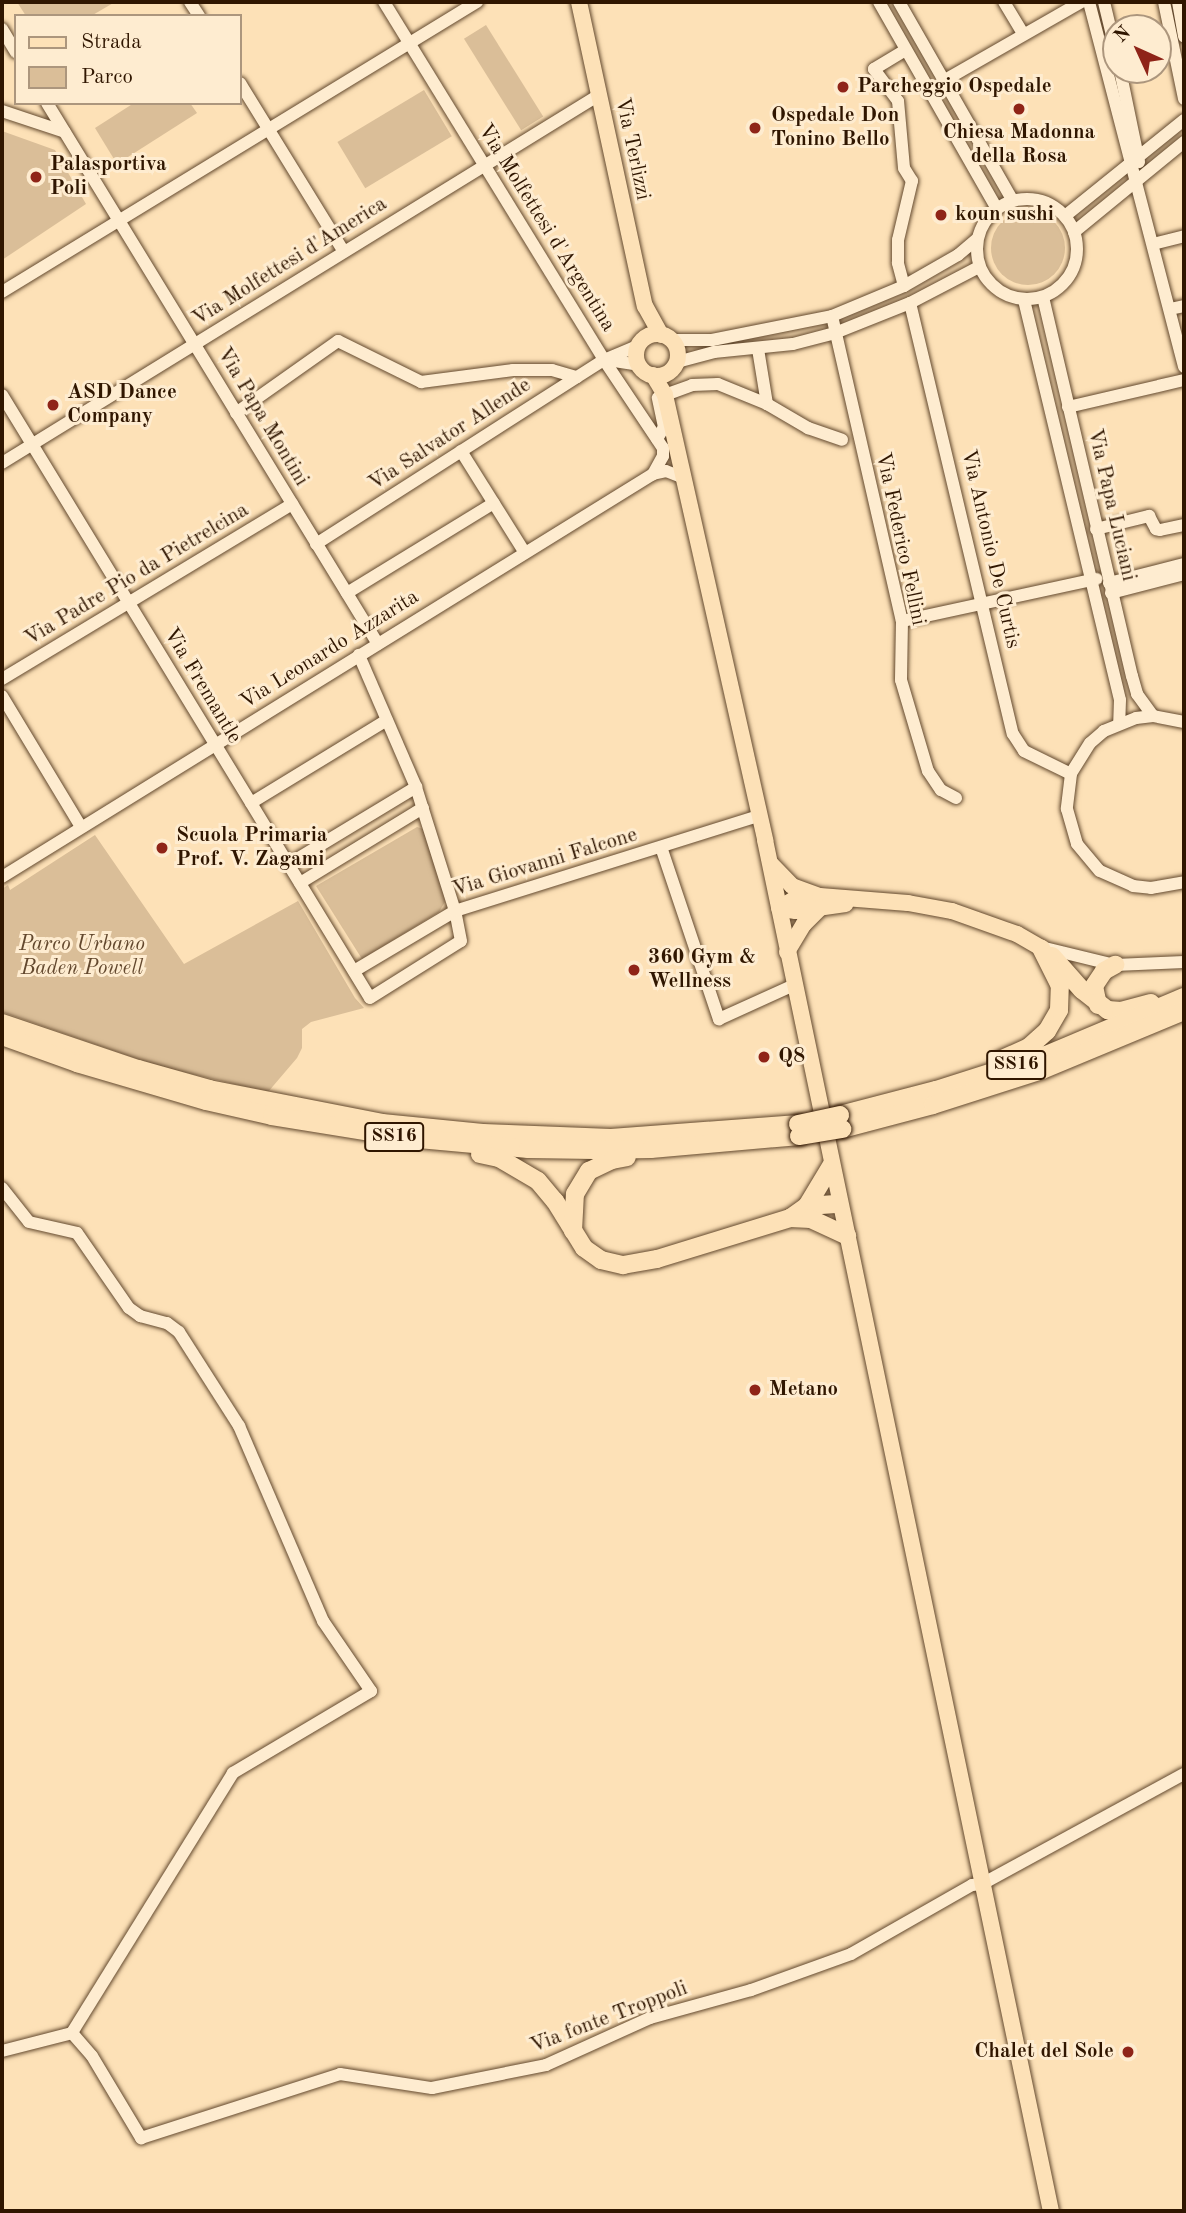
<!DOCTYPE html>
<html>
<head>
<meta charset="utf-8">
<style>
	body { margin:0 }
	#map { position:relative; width:1186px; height:2213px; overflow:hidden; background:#fde1b7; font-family:"Old Standard TT",serif }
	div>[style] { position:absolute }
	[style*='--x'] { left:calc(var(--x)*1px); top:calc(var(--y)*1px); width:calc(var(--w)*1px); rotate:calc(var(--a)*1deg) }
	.green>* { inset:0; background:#dabe98; transform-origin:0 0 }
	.round { border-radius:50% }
	.roads { filter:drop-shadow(0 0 2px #63492e) drop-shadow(0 0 2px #63492e) }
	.minor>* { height:12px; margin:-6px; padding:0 6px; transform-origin:6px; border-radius:6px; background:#feecd0 }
	.minor>.ring { margin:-6px; padding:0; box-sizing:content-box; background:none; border:12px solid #feecd0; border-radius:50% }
	.major>* { height:16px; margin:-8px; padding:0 8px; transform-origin:8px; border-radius:8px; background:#fde1b7 }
	.major>.ring { margin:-8px; padding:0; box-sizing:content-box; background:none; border:16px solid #fde1b7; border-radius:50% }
	.highway>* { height:18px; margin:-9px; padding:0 9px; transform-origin:9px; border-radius:9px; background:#fde1b7 }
	.bridges { filter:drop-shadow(0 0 2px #301600) drop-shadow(0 0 2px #301600) }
	.highway-bridge>* { height:18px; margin:-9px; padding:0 9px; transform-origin:9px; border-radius:9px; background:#fde1b7 }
	.dots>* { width:19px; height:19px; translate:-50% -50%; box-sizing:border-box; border:4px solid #feecd0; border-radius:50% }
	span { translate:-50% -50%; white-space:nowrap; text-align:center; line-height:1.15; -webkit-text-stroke:6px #feecd0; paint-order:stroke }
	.shield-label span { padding:2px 5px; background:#feecd0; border:2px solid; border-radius:5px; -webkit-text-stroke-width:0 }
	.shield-label { font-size:19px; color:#301600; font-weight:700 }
	.poi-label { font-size:21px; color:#301600; font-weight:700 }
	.left { translate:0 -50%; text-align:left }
	.right { translate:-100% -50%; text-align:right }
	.street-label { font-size:21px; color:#301600 }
	.park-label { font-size:21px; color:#63482e; font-style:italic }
	.frame { position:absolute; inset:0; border:4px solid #301600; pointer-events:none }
	.legend { position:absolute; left:14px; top:14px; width:228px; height:91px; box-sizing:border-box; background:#feecd0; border:2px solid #ac967d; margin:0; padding:9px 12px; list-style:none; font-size:21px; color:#301600 }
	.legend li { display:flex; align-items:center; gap:14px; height:35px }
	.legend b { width:35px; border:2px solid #ac967d }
	.north { position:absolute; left:1102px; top:14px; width:70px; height:70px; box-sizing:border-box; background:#feecd0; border:2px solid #ac967d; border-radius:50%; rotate:315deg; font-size:19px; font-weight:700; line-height:28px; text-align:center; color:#301600 }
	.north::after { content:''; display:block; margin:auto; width:24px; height:32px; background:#8f2418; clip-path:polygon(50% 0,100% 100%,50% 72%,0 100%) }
</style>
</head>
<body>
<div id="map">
	<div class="green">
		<i style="clip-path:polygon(17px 2px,115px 2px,91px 16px,26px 16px)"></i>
		<i style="left:486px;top:25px;width:108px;height:26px;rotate:58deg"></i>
		<i style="left:424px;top:90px;width:54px;height:101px;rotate:59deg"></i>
		<i style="clip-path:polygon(134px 103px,190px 103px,197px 113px,117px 164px,95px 128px)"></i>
		<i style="clip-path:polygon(2px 131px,55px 150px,86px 204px,2px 260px)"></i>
		<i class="round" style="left:991px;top:211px;width:74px;height:74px"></i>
		<i style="clip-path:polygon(417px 827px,423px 829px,446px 900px,439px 912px,362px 959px,316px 886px)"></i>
		<i style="clip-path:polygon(95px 835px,184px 964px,298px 901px,355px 998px,364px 1008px,311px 1022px,302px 1029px,302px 1048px,297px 1058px,268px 1092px,158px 1066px,2px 1012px,2px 889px,8px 885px,10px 890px)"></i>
	</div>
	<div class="roads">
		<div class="minor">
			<i style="--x:190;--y:2;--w:17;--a:57"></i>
			<i style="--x:384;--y:2;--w:420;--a:58.4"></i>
			<i style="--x:604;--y:360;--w:106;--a:56.2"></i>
			<i style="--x:663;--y:448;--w:8;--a:90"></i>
			<i style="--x:663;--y:456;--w:21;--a:119"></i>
			<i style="--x:879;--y:2;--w:238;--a:60.3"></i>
			<i style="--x:899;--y:2;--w:229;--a:60.2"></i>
			<i style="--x:1004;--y:2;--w:37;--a:59"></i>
			<i style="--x:1089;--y:2;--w:377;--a:75.4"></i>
			<i style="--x:1104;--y:2;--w:51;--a:76.5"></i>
			<i style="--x:1164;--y:2;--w:99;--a:78.3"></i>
			<i style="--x:1178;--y:2;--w:35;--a:80"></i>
			<i style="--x:2;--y:29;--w:27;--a:59"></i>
			<i style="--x:1120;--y:70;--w:94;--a:78.3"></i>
			<i style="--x:945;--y:80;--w:157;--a:-29.8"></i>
			<i style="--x:240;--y:83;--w:198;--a:58.4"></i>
			<i style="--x:47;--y:103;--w:634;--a:58.54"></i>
			<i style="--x:2;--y:111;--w:66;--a:18.4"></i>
			<i class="ring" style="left:977px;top:199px;width:88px;height:88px"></i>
			<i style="--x:1065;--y:216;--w:153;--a:-38.9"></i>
			<i style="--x:1074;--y:232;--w:142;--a:-39.3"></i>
			<i style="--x:1153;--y:244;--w:32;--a:-14"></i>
			<i style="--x:904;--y:286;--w:24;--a:-105"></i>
			<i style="--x:898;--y:263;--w:23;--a:-90"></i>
			<i style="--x:898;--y:240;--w:61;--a:-76.7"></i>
			<i style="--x:912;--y:181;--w:15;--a:-122"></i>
			<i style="--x:904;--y:168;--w:67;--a:-95.1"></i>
			<i style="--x:898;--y:101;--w:40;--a:-127"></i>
			<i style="--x:874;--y:69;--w:37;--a:-31"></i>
			<i style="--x:2;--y:292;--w:557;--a:-31.41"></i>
			<i style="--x:1043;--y:297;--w:389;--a:76.8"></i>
			<i style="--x:1132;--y:676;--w:19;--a:74"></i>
			<i style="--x:1137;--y:694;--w:27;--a:54"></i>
			<i style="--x:1024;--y:300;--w:411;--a:76.5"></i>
			<i style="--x:1120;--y:700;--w:23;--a:92"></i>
			<i style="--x:910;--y:303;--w:443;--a:76.6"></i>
			<i style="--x:1013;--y:734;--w:20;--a:57"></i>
			<i style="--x:1024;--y:751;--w:52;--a:26.1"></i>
			<i style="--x:1170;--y:309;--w:14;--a:-12"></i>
			<i style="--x:832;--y:316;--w:313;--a:77.1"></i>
			<i style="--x:902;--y:621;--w:59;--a:91"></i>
			<i style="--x:901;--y:680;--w:95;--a:73.5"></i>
			<i style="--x:928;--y:771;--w:23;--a:56"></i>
			<i style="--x:941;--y:790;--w:17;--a:28"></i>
			<i style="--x:672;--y:340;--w:40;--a:0"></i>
			<i style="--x:712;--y:340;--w:122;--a:-11.3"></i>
			<i style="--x:832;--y:316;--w:78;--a:-22.6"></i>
			<i style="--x:904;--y:286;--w:62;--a:-29.9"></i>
			<i style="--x:958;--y:255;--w:25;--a:-40"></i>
			<i style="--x:758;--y:349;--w:56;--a:80.7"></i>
			<i style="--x:608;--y:360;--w:31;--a:9"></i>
			<i style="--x:677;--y:362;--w:38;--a:-15"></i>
			<i style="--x:714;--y:352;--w:79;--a:-5.8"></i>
			<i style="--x:793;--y:344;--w:43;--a:-14.7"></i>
			<i style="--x:835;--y:333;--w:81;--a:-21.8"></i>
			<i style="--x:910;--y:303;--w:78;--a:-27.6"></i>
			<i style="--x:2;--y:395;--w:706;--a:58.61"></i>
			<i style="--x:370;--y:998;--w:107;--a:-32.1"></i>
			<i style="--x:461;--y:941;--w:31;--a:-101"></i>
			<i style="--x:455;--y:911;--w:130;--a:-107.5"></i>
			<i style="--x:416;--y:787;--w:144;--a:-113.4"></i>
			<i style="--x:665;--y:395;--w:29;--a:-20"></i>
			<i style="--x:692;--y:385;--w:26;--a:-2"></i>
			<i style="--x:718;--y:384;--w:53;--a:22.2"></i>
			<i style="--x:767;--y:404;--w:48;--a:30.3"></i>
			<i style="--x:808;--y:428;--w:36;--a:19"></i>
			<i style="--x:1068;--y:407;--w:119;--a:-13.1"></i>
			<i style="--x:236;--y:413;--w:125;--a:-35.2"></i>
			<i style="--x:338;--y:341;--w:93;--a:26.3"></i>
			<i style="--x:421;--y:382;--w:93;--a:-7.4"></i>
			<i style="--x:513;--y:370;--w:39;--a:0"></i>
			<i style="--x:552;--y:370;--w:26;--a:16"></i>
			<i style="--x:657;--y:439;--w:14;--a:-60"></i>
			<i style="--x:664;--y:427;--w:30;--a:-102"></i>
			<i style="--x:461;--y:451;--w:120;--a:57.9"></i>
			<i style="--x:2;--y:463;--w:701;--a:-31.65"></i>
			<i style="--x:1096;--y:529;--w:55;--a:-13.8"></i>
			<i style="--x:1149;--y:516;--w:15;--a:62"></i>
			<i style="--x:1156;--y:529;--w:4;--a:14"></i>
			<i style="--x:1160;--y:530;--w:25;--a:-12"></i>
			<i style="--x:316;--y:544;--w:342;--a:-32.6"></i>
			<i style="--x:604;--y:360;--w:38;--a:-23"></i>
			<i style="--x:1109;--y:583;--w:77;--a:-14.2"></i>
			<i style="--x:347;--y:593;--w:172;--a:-31.5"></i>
			<i style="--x:1111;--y:593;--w:75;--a:-14.6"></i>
			<i style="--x:902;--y:621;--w:199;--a:-12.2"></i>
			<i style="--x:2;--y:679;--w:339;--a:-31.1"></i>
			<i style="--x:2;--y:696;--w:153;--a:58.9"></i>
			<i style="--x:1184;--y:722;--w:32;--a:-169"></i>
			<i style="--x:1153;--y:716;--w:17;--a:173"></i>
			<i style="--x:1136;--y:718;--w:35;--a:158"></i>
			<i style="--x:1104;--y:731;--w:18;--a:139"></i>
			<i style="--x:1090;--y:743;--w:36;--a:122"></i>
			<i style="--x:1071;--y:774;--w:35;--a:97"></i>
			<i style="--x:1067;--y:809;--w:36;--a:74"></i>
			<i style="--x:1077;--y:844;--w:35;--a:50"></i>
			<i style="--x:1100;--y:871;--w:36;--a:24"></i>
			<i style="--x:1133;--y:886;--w:18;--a:6"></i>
			<i style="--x:1151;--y:888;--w:34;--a:-10"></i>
			<i style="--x:251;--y:803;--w:159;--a:-31.4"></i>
			<i style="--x:661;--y:847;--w:182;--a:71.4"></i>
			<i style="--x:719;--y:1019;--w:82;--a:-24.4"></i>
			<i style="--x:289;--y:864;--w:149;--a:-31.2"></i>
			<i style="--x:2;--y:877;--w:766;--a:-31.76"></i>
			<i style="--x:653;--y:474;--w:13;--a:-13"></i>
			<i style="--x:666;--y:471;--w:17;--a:21"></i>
			<i style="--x:300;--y:883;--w:144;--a:-31.4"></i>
			<i style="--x:1045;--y:948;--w:72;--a:13.7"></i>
			<i style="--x:1115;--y:965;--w:69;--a:-2.5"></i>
			<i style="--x:354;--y:971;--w:117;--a:-30.7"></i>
			<i style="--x:455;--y:911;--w:318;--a:-17.4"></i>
			<i style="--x:2;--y:1188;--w:43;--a:51.5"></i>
			<i style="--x:29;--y:1222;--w:49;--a:12.9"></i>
			<i style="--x:77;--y:1233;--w:91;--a:55.3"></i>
			<i style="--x:129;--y:1308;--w:14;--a:36"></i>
			<i style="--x:140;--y:1316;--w:28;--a:15"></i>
			<i style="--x:167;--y:1323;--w:15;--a:37"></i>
			<i style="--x:179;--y:1332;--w:112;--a:57.4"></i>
			<i style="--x:239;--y:1426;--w:212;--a:66.7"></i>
			<i style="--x:323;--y:1621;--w:85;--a:55.6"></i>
			<i style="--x:371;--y:1691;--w:161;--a:149.3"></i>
			<i style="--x:233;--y:1773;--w:306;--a:121.8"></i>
			<i style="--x:2;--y:2051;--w:72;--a:-14.4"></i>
			<i style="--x:72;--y:2033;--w:30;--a:49"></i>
			<i style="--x:92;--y:2056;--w:96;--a:59.1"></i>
			<i style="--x:141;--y:2138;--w:209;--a:-17.8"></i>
			<i style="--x:340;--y:2074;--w:93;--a:8.7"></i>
			<i style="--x:432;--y:2088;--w:116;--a:-11.4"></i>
			<i style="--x:546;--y:2065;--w:114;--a:-24.3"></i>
			<i style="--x:650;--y:2018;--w:105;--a:-15.5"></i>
			<i style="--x:751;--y:1990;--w:106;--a:-19.8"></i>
			<i style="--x:851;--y:1954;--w:139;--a:-29.7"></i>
			<i style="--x:972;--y:1885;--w:10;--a:-6"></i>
			<i style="--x:982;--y:1884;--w:230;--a:-28.6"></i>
		</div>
		<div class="major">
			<i style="--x:579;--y:2;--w:311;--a:77.8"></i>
			<i style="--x:645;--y:306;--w:33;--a:61"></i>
			<i class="ring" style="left:636px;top:334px;width:26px;height:26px"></i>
			<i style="--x:653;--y:375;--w:23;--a:59"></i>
			<i style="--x:665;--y:395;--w:456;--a:77.3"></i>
			<i style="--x:765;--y:840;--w:1401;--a:78.22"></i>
			<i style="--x:771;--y:864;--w:30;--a:46"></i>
			<i style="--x:792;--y:886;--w:27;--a:20"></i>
			<i style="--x:779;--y:908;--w:16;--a:-30"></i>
			<i style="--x:793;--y:900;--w:27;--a:-8"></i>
			<i style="--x:820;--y:896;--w:88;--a:4.5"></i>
			<i style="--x:908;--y:903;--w:45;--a:10.3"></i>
			<i style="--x:952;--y:911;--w:69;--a:19.5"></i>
			<i style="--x:1017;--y:934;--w:28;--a:30"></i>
			<i style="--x:781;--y:909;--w:15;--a:8"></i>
			<i style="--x:796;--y:911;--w:50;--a:-8"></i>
			<i style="--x:787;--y:952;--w:33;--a:-59"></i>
			<i style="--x:804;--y:924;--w:23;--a:-45"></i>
		</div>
		<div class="highway">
			<i style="--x:1052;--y:956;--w:45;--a:48.6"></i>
			<i style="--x:1082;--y:990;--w:33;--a:38"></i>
			<i style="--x:1108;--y:1010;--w:13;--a:4"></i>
			<i style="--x:1121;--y:1011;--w:31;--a:-15"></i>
			<i style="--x:1098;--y:1005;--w:19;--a:-102"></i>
			<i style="--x:1094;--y:986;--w:18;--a:-56"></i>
			<i style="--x:1104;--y:971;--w:13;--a:-29"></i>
			<i style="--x:2;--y:1023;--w:144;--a:18.7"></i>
			<i style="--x:138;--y:1069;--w:74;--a:15.7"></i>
			<i style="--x:209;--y:1089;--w:176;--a:11.1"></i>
			<i style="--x:382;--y:1123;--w:101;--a:5.7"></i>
			<i style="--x:483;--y:1133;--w:128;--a:2.2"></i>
			<i style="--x:611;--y:1138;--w:188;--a:-4.3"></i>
			<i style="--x:2;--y:1036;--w:80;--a:19.8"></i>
			<i style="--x:77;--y:1063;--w:134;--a:16.4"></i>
			<i style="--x:206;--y:1101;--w:68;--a:12.8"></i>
			<i style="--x:272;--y:1116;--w:138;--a:9.2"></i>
			<i style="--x:408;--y:1138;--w:121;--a:5.2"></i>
			<i style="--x:528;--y:1149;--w:67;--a:0.9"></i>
			<i style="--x:595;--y:1150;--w:56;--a:-1"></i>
			<i style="--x:651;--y:1149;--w:149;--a:-5"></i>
			<i style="--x:1000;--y:1060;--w:32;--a:-24"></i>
			<i style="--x:1029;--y:1047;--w:24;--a:-42"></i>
			<i style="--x:1047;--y:1031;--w:24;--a:-60"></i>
			<i style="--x:1059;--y:1010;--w:24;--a:-88"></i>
			<i style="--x:1060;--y:986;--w:42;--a:-116.6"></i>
			<i style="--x:840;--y:1115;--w:99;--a:-14.6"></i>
			<i style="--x:936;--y:1090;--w:115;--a:-17.7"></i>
			<i style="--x:1046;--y:1055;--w:150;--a:-22.8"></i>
			<i style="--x:842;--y:1129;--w:94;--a:-14.8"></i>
			<i style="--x:933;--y:1105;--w:114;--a:-17.8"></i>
			<i style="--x:1042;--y:1070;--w:154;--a:-22.6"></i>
			<i style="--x:480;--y:1154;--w:19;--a:12"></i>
			<i style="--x:499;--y:1158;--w:45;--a:30.5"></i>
			<i style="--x:538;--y:1181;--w:26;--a:50"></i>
			<i style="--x:555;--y:1201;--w:55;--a:58.3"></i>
			<i style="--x:584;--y:1248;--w:21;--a:35"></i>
			<i style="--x:601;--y:1260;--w:23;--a:13"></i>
			<i style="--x:623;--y:1265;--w:35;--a:-10"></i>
			<i style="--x:657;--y:1259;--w:139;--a:-17.1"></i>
			<i style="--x:790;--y:1218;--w:21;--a:-35"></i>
			<i style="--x:807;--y:1206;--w:47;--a:-59"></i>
			<i style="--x:807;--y:1206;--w:32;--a:-4"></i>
			<i style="--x:790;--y:1218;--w:21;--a:3"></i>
			<i style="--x:811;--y:1219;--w:40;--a:25"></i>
			<i style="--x:573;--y:1231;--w:37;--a:-87"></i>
			<i style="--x:575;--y:1194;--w:27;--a:-59"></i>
			<i style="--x:589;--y:1171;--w:25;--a:-26"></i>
			<i style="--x:612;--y:1160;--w:15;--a:-11"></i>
		</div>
	</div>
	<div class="bridges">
		<div class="highway-bridge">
			<i style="--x:798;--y:1124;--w:43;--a:-12.1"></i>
			<i style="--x:799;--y:1136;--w:44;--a:-9.2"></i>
		</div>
	</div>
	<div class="dots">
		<i style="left:843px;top:87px;background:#8f2418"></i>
		<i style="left:1019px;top:109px;background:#8f2418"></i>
		<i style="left:755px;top:128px;background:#8f2418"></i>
		<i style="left:36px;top:177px;background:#8f2418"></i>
		<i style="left:941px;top:215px;background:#8f2418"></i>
		<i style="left:53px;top:405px;background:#8f2418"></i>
		<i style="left:162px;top:848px;background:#8f2418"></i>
		<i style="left:634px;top:970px;background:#8f2418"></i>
		<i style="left:764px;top:1057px;background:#8f2418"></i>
		<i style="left:755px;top:1390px;background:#8f2418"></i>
		<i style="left:1128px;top:2052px;background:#8f2418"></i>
	</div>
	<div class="shield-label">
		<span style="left:1016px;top:1065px">SS16</span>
		<span style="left:394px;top:1137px">SS16</span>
	</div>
	<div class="poi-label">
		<span class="left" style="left:857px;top:87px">Parcheggio Ospedale</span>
		<span class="left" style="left:771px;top:128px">Ospedale Don<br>Tonino Bello</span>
		<span style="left:1019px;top:145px">Chiesa Madonna<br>della Rosa</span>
		<span class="left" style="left:50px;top:177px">Palasportiva<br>Poli</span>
		<span class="left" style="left:955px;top:215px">koun sushi</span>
		<span class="left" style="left:67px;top:405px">ASD Dance<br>Company</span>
		<span class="left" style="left:176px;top:848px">Scuola Primaria<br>Prof. V. Zagami</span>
		<span class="left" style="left:648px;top:970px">360 Gym &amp;<br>Wellness</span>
		<span class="left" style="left:778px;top:1057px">Q8</span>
		<span class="left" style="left:769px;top:1390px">Metano</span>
		<span class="right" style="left:1114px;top:2052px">Chalet del Sole</span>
	</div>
	<div class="street-label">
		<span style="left:632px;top:149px;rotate:78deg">Via Terlizzi</span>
		<span style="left:546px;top:228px;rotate:58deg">Via Molfettesi d'Argentina</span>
		<span style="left:290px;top:262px;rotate:-32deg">Via Molfettesi d'America</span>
		<span style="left:262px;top:417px;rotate:59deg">Via Papa Montini</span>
		<span style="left:450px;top:435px;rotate:-33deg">Via Salvator Allende</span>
		<span style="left:1111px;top:505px;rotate:77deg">Via Papa Luciani</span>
		<span style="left:900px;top:539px;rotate:78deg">Via Federico Fellini</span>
		<span style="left:990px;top:549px;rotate:77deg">Via Antonio De Curtis</span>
		<span style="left:137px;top:575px;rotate:-31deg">Via Padre Pio da Pietrelcina</span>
		<span style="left:330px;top:650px;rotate:-32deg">Via Leonardo Azzarita</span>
		<span style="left:202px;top:686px;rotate:59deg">Via Fremantle</span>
		<span style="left:545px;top:863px;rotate:-17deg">Via Giovanni Falcone</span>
		<span style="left:609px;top:2018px;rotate:-21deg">Via fonte Troppoli</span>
	</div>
	<div class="park-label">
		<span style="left:82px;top:957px">Parco Urbano<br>Baden Powell</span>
	</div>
	<div class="frame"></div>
	<ul class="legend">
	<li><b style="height:9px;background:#fde1b7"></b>Strada</li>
	<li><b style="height:19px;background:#dabe98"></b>Parco</li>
	</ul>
	<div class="north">N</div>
</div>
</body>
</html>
